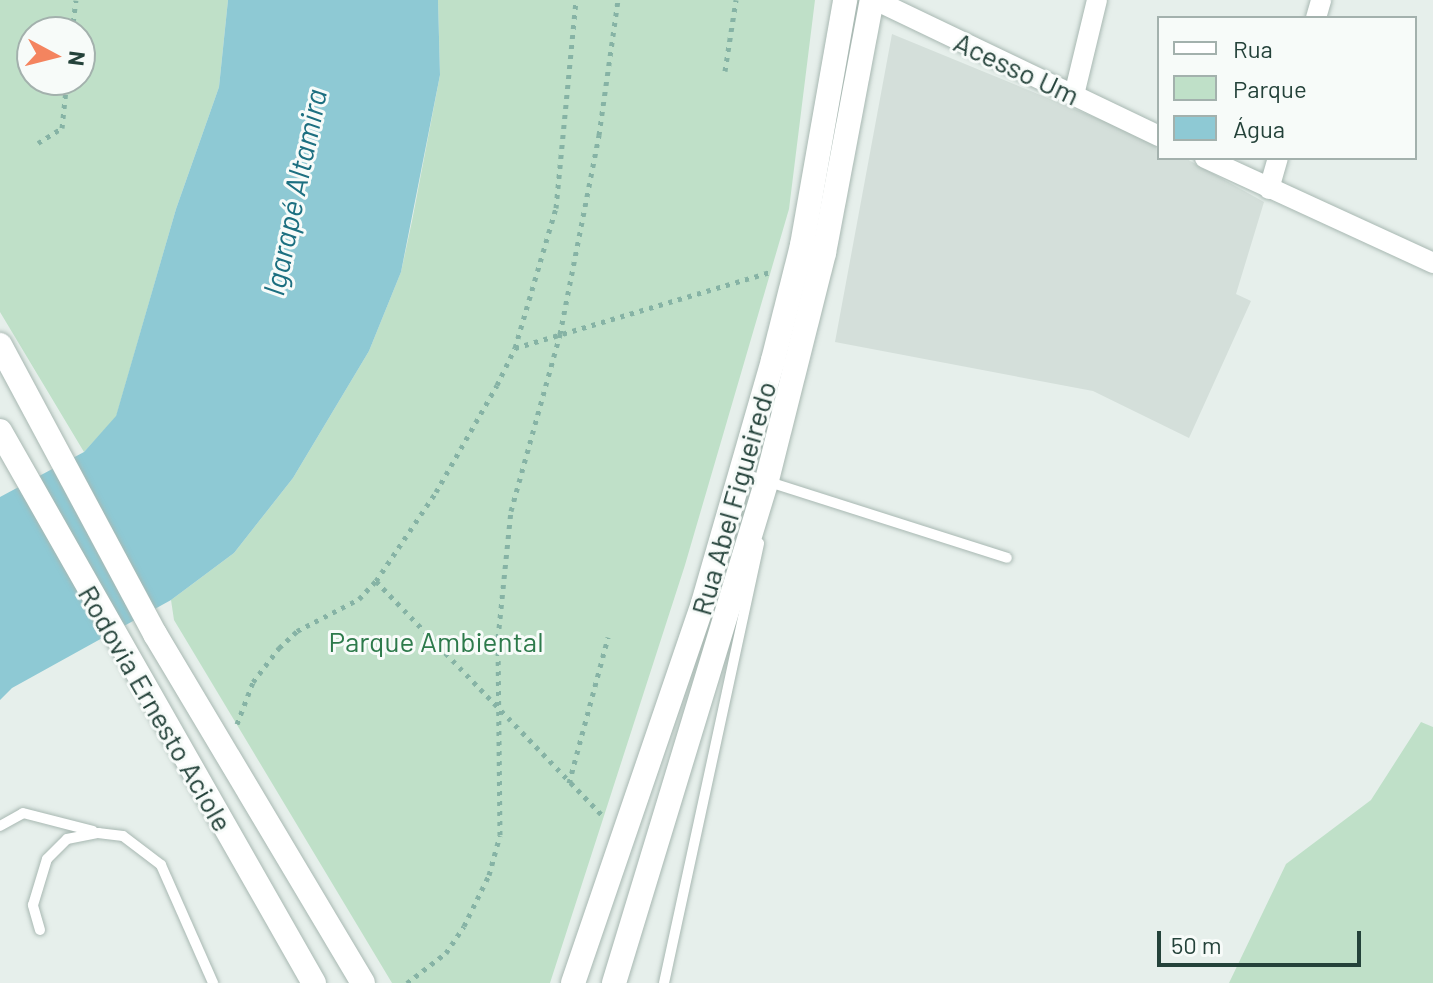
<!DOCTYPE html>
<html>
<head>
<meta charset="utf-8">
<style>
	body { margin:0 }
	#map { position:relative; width:1433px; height:983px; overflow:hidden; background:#e6efeb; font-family:Barlow,sans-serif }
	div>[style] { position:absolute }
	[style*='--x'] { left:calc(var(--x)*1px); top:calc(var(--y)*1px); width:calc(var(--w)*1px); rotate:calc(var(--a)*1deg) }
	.built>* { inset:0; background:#d4dfda }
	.green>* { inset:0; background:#bfe0c8 }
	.water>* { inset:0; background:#8ec9d4 }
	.path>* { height:5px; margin-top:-2.5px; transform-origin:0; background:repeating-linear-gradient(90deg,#86b3a5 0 4px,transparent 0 10px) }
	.roads { filter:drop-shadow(0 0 2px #a8b8b2) drop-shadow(0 0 2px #a8b8b2) }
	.lane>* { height:10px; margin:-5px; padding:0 5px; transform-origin:5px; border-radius:5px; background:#fff }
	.street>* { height:20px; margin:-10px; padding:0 10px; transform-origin:10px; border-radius:10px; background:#fff }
	.secondary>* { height:24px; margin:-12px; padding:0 12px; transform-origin:12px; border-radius:12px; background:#fff }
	span { translate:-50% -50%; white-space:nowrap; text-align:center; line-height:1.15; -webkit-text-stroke:6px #f7fbf9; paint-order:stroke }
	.street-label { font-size:28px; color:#24423a }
	.park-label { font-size:28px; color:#2d7a4b }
	.water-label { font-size:30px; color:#1c6f80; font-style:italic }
	.legend { position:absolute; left:1157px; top:16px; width:260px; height:144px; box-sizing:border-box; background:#f7fbf9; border:2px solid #a3b1ad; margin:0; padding:10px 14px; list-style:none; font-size:24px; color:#24423a }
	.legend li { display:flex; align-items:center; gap:16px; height:40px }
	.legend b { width:40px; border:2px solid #a3b1ad }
	.north { position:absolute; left:16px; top:16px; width:80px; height:80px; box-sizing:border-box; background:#f7fbf9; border:2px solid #a3b1ad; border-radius:50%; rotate:97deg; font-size:22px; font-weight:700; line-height:32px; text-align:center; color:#24423a }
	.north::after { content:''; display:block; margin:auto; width:28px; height:36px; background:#f4845f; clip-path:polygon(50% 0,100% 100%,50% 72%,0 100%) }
	.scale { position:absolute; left:1157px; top:931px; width:204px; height:36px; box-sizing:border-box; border:4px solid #24423a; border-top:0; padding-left:10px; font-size:24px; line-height:28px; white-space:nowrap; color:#24423a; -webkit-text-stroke:6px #f7fbf9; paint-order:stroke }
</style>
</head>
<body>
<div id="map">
	<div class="built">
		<i style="clip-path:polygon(892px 34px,1155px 142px,1159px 158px,1185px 158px,1264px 202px,1236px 294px,1251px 301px,1189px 438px,1093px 391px,835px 342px)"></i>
	</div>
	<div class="green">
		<i style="clip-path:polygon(evenodd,0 0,228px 0,219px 87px,176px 209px,116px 417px,84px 452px,0 312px,0 0,32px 32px,80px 32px,80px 80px,32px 80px,32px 32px)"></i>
		<i style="clip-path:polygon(438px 0,815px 0,789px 209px,685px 565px,550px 983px,392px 983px,174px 620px,171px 600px,234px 553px,293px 478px,369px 351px,401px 272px,412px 221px,440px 75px)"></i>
		<i style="clip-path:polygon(1421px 722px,1433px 727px,1433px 983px,1229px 983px,1286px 864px,1371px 800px)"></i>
	</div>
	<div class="water">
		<i style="clip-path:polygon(228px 0,438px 0,440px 75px,401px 272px,369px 351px,293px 478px,234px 553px,171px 600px,12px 688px,0 700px,0 497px,84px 452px,116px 416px,176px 209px,219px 87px)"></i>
	</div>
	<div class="path">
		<i style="--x:72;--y:32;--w:32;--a:-83"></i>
		<i style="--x:725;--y:71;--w:72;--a:-81.2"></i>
		<i style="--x:38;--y:143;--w:28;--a:-32"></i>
		<i style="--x:62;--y:128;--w:48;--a:-84.1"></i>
		<i style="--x:515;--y:348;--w:266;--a:-16.6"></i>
		<i style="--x:376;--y:581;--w:327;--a:46"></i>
		<i style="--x:237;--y:724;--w:45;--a:-69.1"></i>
		<i style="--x:253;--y:682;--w:43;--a:-52.6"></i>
		<i style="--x:279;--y:648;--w:25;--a:-43"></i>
		<i style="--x:297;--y:631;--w:70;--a:-27.3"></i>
		<i style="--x:359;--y:599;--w:25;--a:-47"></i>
		<i style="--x:376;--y:581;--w:107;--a:-56"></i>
		<i style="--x:436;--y:492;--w:123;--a:-60.3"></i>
		<i style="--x:497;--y:385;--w:41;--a:-64.1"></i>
		<i style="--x:515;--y:348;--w:146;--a:-73.7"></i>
		<i style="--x:556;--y:208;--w:209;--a:-84.5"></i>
		<i style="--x:569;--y:783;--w:151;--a:-75"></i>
		<i style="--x:407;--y:983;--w:49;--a:-37.6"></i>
		<i style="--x:446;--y:953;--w:32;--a:-56"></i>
		<i style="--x:464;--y:926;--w:57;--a:-63.9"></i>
		<i style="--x:489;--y:875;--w:41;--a:-74.6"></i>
		<i style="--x:500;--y:835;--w:197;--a:-90.6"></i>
		<i style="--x:498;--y:638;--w:128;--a:-84.2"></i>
		<i style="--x:511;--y:511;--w:184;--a:-74.5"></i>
		<i style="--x:560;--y:334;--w:203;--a:-78.9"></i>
		<i style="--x:599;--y:135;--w:136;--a:-82"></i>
	</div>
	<div class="roads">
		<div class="lane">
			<i style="--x:741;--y:473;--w:279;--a:17.7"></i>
			<i style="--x:0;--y:826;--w:26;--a:-29"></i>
			<i style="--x:23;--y:813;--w:72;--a:14.4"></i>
			<i style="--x:40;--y:930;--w:26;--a:-106"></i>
			<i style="--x:33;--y:905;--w:48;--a:-73.1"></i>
			<i style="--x:47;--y:859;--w:28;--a:-45"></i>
			<i style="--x:67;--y:839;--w:32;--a:-11"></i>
			<i style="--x:98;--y:833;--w:25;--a:7"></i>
			<i style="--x:123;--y:836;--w:48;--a:37.3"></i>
			<i style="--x:161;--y:865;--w:129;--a:66.2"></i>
			<i style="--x:664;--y:983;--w:450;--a:-77.8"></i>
		</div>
		<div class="street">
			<i style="--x:875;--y:0;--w:315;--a:25.6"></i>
			<i style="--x:1316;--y:18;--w:19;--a:-74"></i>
			<i style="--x:1074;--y:95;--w:98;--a:-76.4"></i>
			<i style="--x:1205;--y:158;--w:251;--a:24.7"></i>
			<i style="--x:1269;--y:189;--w:32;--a:-74"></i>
		</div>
		<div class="secondary">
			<i style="--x:0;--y:345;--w:328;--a:61.8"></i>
			<i style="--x:155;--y:634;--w:406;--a:59.2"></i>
			<i style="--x:0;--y:431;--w:635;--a:60.37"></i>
			<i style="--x:573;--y:983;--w:402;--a:-71.1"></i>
			<i style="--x:703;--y:603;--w:253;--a:-73.9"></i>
			<i style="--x:773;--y:360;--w:119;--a:-75.8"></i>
			<i style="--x:802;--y:245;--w:249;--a:-80"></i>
			<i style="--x:614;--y:983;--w:526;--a:-73.08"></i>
			<i style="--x:767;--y:480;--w:234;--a:-75.9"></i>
			<i style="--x:824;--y:253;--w:258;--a:-79.3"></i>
		</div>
	</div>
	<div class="street-label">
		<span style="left:1017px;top:68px;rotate:25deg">Acesso Um</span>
		<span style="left:733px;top:498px;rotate:-74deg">Rua Abel Figueiredo</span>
		<span style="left:156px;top:708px;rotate:60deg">Rodovia Ernesto Aciole</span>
	</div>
	<div class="park-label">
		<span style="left:436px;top:641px">Parque Ambiental</span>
	</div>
	<div class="water-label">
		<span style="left:294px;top:192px;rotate:-78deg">Igarapé Altamira</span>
	</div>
	<ul class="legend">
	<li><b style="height:10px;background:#fff"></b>Rua</li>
	<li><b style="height:22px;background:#bfe0c8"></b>Parque</li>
	<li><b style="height:22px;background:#8ec9d4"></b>Água</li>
	</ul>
	<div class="north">N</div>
	<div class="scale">50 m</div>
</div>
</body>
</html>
